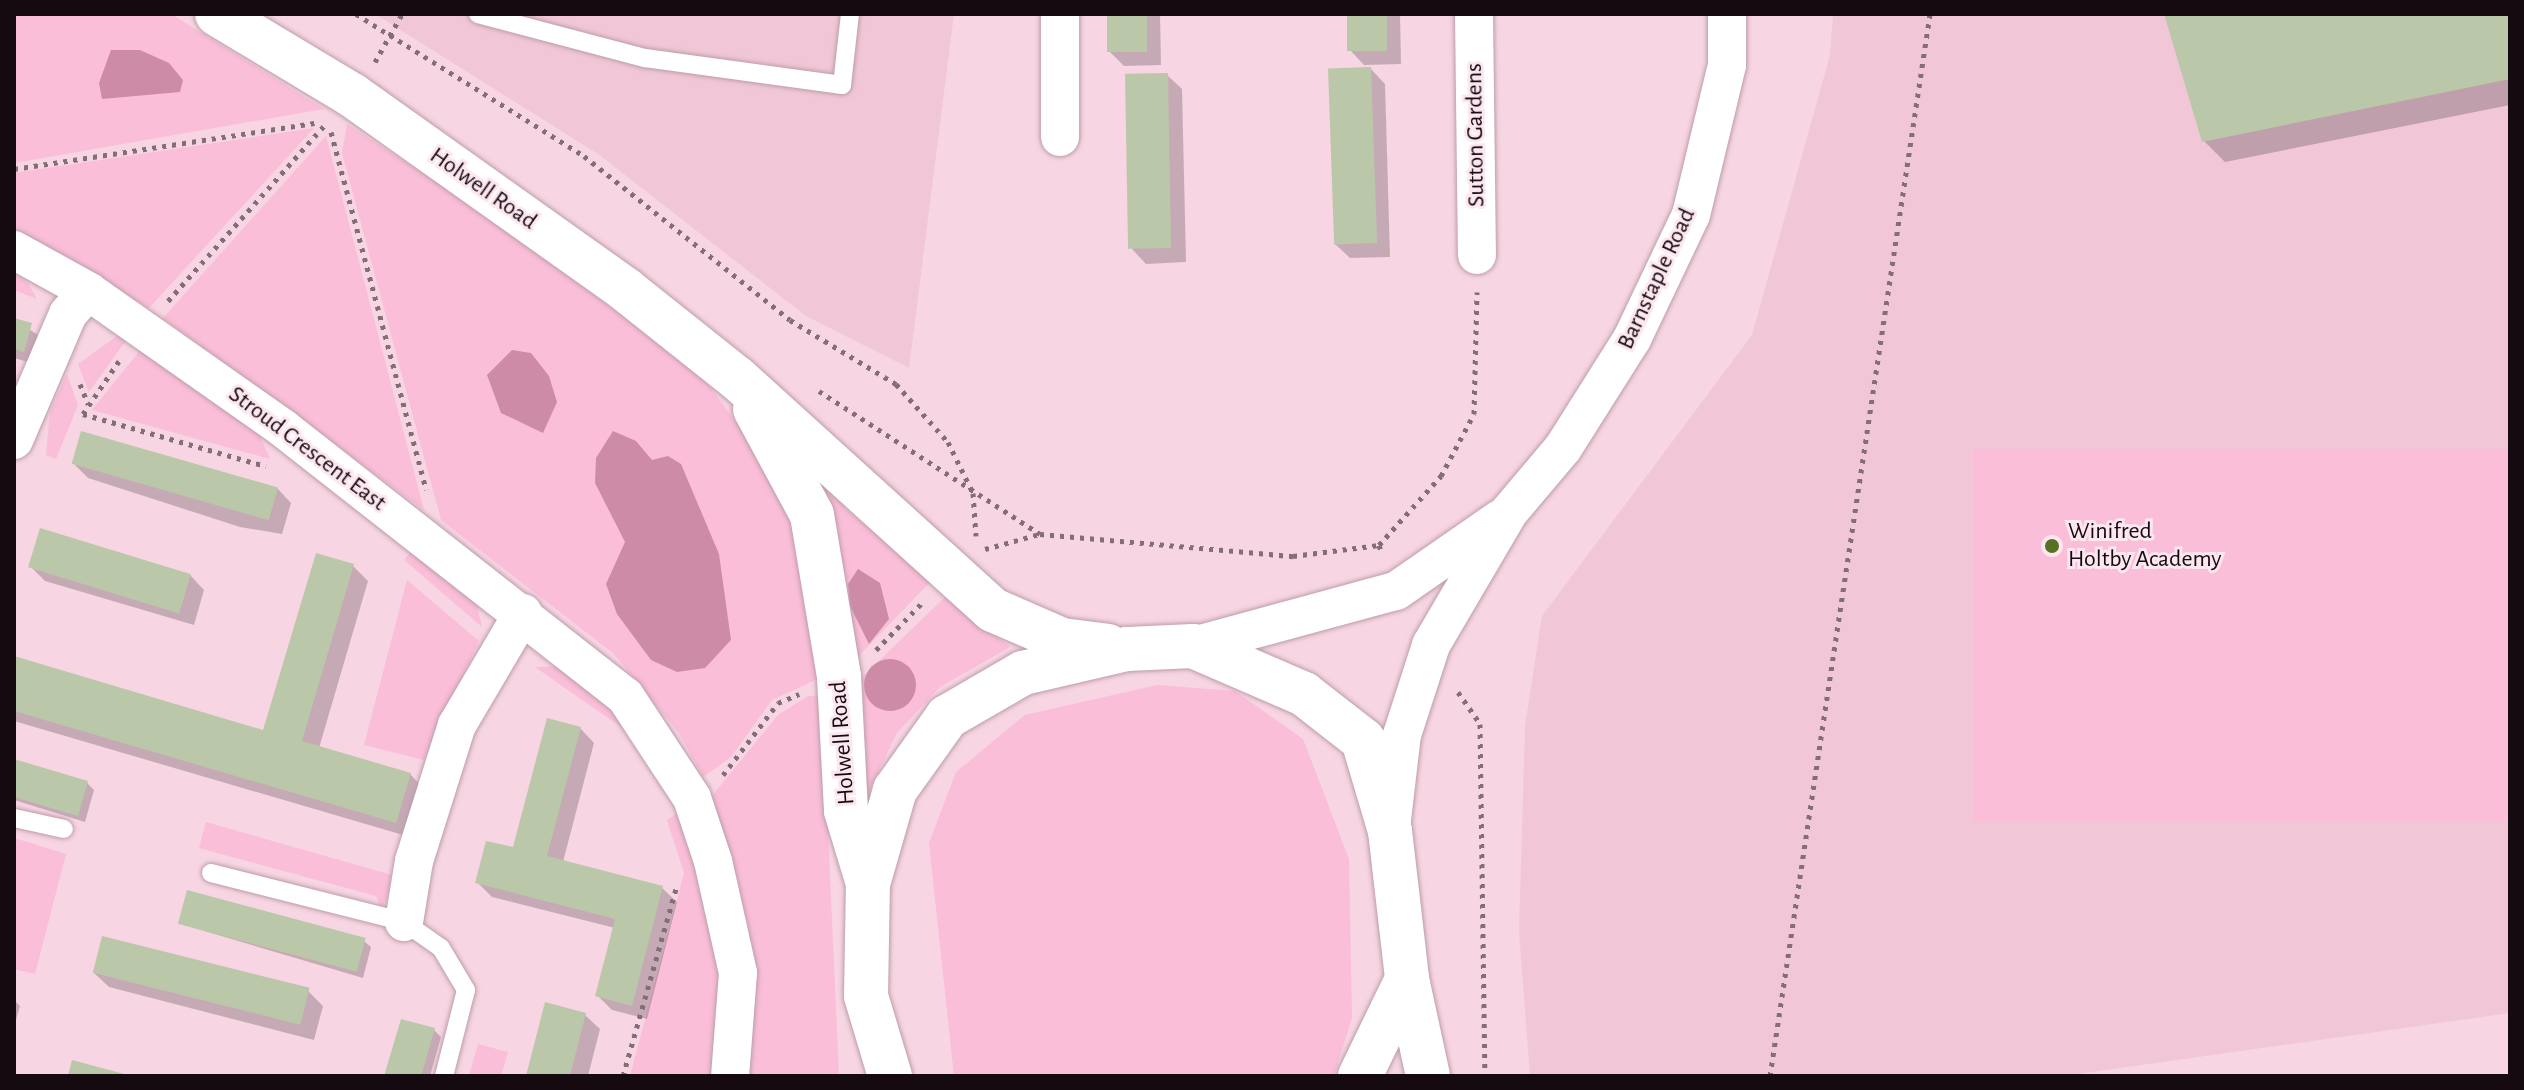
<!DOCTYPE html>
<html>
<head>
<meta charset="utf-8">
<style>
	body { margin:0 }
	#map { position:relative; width:2524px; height:1090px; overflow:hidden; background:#f7d5e3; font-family:"Alegreya Sans",sans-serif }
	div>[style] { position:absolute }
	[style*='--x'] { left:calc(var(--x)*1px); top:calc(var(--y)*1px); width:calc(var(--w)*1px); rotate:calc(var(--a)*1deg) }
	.built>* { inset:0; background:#f1c7d8 }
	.green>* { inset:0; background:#fabed8; transform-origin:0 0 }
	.forest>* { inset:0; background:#cd8ba8 }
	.round { border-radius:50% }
	.shadow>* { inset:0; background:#0003 }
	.building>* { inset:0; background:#bbc7a9; transform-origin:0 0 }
	.path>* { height:5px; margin-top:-2.5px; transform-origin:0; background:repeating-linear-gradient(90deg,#836d76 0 4px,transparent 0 10px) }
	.roads { filter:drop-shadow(0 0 2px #bd9daa) drop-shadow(0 0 2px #bd9daa) }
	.lane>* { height:18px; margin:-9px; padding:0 9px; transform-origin:9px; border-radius:9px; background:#fff }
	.street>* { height:38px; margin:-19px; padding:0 19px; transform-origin:19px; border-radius:19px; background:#fff }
	.secondary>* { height:44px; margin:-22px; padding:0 22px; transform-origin:22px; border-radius:22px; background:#fff }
	.dots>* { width:22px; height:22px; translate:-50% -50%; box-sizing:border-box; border:4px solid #fce6ef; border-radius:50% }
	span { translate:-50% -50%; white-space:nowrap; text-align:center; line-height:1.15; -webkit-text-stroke:6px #fce6ef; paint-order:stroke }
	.street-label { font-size:24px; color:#150a0f }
	.poi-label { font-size:24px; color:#150a0f }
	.left { translate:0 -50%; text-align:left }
	.frame { position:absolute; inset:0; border:16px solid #150a0f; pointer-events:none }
</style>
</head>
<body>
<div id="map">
	<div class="built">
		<i style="clip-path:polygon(375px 14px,954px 14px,909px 368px,806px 316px,598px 154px)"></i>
		<i style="clip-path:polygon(1833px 14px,2510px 14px,2510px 1013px,2064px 1076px,1530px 1076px,1519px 932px,1525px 726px,1542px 616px,1752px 335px,1830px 55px)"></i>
	</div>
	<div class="green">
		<i style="clip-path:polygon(14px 14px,171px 14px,324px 109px,14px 163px)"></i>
		<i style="clip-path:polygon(347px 124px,514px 233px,706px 381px,785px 491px,822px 677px,772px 700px,731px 757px,703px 777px,679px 733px,614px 654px,441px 520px,342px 153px)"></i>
		<i style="clip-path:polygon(314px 128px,149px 308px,14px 230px,14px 173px)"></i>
		<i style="clip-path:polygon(326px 136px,424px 510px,163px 318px)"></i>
		<i style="clip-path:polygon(14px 273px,28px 283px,37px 299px,14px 290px)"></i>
		<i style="clip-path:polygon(124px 331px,132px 332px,89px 392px,78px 364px)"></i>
		<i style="clip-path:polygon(146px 343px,256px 427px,270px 459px,92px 410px)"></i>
		<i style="clip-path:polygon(67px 374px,78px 405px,56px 459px,46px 455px,50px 412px)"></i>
		<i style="left:2510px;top:449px;width:372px;height:536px;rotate:90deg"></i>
		<i style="clip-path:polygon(807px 464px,854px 497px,844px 508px,933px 579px,852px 663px)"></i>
		<i style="clip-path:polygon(414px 548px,475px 597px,482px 627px,404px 560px)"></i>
		<i style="clip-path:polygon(407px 580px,479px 641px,424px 760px,364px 745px)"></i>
		<i style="clip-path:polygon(946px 596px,1010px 647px,940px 687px,897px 733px,869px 791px,859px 788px,852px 687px)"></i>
		<i style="clip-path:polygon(564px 666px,599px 693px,631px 734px,535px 667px)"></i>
		<i style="clip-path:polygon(1157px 685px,1235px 691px,1303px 739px,1349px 859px,1352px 1018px,1334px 1076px,954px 1076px,929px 843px,956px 772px,1025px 715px)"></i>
		<i style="clip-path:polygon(808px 696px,822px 696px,839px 1076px,749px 1076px,754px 990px,748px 924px,711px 797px,778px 715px)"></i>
		<i style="clip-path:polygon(676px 814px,696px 852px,720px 981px,712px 1076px,630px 1076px,684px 873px,667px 820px)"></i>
		<i style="clip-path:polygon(206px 822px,392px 875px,387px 899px,381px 908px,376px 896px,199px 848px)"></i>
		<i style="clip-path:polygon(14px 838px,66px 854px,35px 974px,14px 969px)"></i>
		<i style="clip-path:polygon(478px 1044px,508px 1052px,501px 1076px,469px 1076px)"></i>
	</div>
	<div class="forest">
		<i style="clip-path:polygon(111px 50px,140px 50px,169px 63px,183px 80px,180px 92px,102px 99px,99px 83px)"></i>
		<i style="clip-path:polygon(512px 350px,531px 353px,549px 376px,557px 402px,543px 433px,501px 413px,487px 375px)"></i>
		<i style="clip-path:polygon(613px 431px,636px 441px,652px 460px,668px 456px,681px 464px,719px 554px,731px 640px,705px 668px,677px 672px,651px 660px,617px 614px,606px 584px,625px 542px,595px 483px,596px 458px)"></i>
		<i style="clip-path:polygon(858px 569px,880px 583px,889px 619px,869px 644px,850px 606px,848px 584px)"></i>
		<i class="round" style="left:864px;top:659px;width:52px;height:52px"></i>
	</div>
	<div class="shadow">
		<i style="clip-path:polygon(1109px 14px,1160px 14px,1161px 65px,1124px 66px,1109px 51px)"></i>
		<i style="clip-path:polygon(1349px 14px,1400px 14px,1401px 64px,1364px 65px,1350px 50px)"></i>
		<i style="clip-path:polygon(2166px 14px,2510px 14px,2510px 105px,2225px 162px,2204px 141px)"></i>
		<i style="clip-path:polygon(1371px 69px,1385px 84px,1390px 257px,1350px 258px,1335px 244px)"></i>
		<i style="clip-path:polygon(1167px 75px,1182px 89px,1186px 262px,1146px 264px,1132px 249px)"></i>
		<i style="clip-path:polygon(14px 320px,46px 340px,39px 365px,14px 358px)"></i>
		<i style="clip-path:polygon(74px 464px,277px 488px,291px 503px,282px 534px,240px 527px,88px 478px)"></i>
		<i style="clip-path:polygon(30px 566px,190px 575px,204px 590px,194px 625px,45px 581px)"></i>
		<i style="clip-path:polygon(353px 566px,368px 581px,319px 748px,410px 774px,424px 789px,410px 837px,14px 721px,14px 658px,265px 732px)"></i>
		<i style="clip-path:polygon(580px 728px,594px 743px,563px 862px,662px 888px,677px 902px,647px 1019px,612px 1010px,597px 995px,615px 928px,492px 897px,477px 882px,514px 850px)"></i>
		<i style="clip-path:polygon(14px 761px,87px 783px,94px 790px,85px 822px,14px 800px)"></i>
		<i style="clip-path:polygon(181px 924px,364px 941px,371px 947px,363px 978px)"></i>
		<i style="clip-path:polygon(94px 973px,308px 991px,323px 1006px,314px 1040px,109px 987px)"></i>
		<i style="clip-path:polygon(14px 1000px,20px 1006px,14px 1027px)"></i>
		<i style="clip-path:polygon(585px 1015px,600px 1029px,588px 1076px,528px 1076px)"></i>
		<i style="clip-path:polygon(434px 1030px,441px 1037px,430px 1076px,386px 1076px)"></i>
	</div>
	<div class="building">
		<i style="left:1107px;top:14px;width:40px;height:38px"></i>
		<i style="left:1347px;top:14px;width:40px;height:37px"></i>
		<i style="clip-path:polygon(2164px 14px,2510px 14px,2510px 79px,2202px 142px)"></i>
		<i style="left:1371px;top:67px;width:176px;height:43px;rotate:88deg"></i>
		<i style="left:1168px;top:73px;width:175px;height:43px;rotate:89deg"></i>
		<i style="clip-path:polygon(14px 318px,32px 323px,24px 352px,14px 349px)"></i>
		<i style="left:81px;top:431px;width:205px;height:34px;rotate:16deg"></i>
		<i style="left:40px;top:528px;width:158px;height:41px;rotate:17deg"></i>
		<i style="clip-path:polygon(316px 553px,354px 564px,302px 741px,411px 773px,396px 823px,14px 711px,14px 656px,263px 730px)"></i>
		<i style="clip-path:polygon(547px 718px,581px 727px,547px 856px,663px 886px,632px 1006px,595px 996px,615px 919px,475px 883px,486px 841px,513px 847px)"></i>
		<i style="clip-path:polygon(14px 759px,88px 781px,78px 816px,14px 797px)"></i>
		<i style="left:187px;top:890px;width:185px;height:35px;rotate:15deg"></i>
		<i style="left:102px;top:936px;width:214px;height:38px;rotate:14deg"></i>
		<i style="clip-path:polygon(545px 1002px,586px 1013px,570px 1076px,526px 1076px)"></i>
		<i style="clip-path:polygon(401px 1019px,435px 1028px,421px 1076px,384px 1076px)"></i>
		<i style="clip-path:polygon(72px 1060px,128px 1075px,128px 1076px,68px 1076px)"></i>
	</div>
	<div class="path">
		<i style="--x:356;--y:14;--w:269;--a:31.9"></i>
		<i style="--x:584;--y:156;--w:263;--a:38.5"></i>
		<i style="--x:790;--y:320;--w:124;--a:31.1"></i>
		<i style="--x:896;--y:384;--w:78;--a:48.1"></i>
		<i style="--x:948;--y:442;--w:57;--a:63.9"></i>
		<i style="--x:973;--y:493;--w:43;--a:86"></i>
		<i style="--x:375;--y:62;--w:55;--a:-60.6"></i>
		<i style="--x:331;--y:132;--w:370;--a:75.1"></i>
		<i style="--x:14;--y:169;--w:304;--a:-8.7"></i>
		<i style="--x:168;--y:301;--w:234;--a:-48.3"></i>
		<i style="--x:119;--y:361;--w:64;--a:124.2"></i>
		<i style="--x:83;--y:414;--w:190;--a:15.9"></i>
		<i style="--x:80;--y:384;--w:22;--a:68"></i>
		<i style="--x:819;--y:391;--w:263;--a:32.9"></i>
		<i style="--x:1040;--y:534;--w:254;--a:5"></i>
		<i style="--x:1293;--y:556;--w:87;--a:-7.3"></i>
		<i style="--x:1379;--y:545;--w:9;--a:72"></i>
		<i style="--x:1379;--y:545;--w:93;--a:-48.1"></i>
		<i style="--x:1441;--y:476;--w:70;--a:-62"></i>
		<i style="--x:1474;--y:414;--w:122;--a:-88.6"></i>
		<i style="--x:985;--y:549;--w:57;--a:-15.3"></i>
		<i style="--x:876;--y:650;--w:66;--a:-45.6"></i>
		<i style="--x:1458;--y:692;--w:39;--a:55"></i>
		<i style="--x:1480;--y:724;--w:352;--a:89.2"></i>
		<i style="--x:723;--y:775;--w:91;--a:-52.6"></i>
		<i style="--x:778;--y:703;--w:23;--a:-23"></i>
		<i style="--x:623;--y:1076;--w:198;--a:-74.2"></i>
		<i style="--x:1770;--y:1076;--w:1074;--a:-81.43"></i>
	</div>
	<div class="roads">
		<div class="lane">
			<i style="--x:478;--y:14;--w:173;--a:14.8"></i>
			<i style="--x:645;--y:58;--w:199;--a:7.8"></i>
			<i style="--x:842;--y:85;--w:71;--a:-83.6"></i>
			<i style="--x:14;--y:818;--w:51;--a:12.4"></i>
			<i style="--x:211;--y:873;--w:199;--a:14.2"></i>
			<i style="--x:404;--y:922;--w:45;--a:35.1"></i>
			<i style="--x:441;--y:948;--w:49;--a:59.2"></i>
			<i style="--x:466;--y:990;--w:89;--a:104.3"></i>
		</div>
		<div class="street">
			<i style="--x:1060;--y:14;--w:123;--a:90"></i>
			<i style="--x:1474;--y:14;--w:241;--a:89.3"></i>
			<i style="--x:14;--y:250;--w:85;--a:29"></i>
			<i style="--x:88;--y:291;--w:240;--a:35.1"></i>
			<i style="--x:284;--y:429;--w:433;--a:38.1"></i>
			<i style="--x:625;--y:696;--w:122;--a:56.7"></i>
			<i style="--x:692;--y:798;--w:66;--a:71.6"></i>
			<i style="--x:713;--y:861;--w:115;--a:77.4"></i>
			<i style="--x:738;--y:973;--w:103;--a:94.4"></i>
			<i style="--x:14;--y:440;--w:137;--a:-66.8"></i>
			<i style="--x:68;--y:314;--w:30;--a:-49"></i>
			<i style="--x:1193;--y:646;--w:210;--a:-15.2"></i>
			<i style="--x:1396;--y:591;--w:126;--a:-34.7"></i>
			<i style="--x:1391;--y:828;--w:94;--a:-83.3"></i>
			<i style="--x:1402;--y:735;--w:95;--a:-72.1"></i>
			<i style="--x:1431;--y:645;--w:154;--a:-59.6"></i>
			<i style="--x:1509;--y:512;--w:84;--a:-49.8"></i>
			<i style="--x:1563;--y:448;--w:129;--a:-57.7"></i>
			<i style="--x:1632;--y:339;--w:137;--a:-64.6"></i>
			<i style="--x:1691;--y:215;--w:154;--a:-76.5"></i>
			<i style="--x:1727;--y:65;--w:51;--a:-90"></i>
			<i style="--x:404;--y:922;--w:62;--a:-80.7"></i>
			<i style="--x:414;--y:861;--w:143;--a:-72.5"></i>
			<i style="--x:457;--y:725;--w:130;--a:-59.5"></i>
		</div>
		<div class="secondary">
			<i style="--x:217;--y:14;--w:157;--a:31"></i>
			<i style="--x:352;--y:95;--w:336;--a:35.4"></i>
			<i style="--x:626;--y:290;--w:143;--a:38.5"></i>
			<i style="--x:738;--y:379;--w:344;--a:42.2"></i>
			<i style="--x:993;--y:610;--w:75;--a:23.5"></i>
			<i style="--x:1062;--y:640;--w:46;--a:7.4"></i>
			<i style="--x:755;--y:409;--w:120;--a:61.7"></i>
			<i style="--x:812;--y:515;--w:164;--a:80.5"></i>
			<i style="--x:839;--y:677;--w:134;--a:87"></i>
			<i style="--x:846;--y:811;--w:76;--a:73.2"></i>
			<i style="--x:890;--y:1076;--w:84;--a:-106.7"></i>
			<i style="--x:866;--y:996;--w:112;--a:-89"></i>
			<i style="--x:868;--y:884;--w:98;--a:-74"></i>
			<i style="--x:895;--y:790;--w:90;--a:-54.5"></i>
			<i style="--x:947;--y:717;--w:88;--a:-30.1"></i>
			<i style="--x:1023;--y:673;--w:107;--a:-13"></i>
			<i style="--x:1127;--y:649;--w:66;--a:-2.6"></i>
			<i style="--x:1193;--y:646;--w:121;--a:23.4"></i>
			<i style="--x:1304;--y:694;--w:75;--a:37.9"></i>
			<i style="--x:1363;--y:740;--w:95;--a:73.5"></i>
			<i style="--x:1390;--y:831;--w:149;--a:83.4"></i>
			<i style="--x:1407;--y:979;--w:99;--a:77.8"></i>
			<i style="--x:1360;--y:1076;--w:108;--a:-64.1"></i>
		</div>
	</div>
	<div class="dots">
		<i style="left:2052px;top:546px;background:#577021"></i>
	</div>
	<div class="street-label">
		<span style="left:1476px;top:135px;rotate:-91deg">Sutton Gardens</span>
		<span style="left:483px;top:189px;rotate:35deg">Holwell Road</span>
		<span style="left:1657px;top:279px;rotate:-65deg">Barnstaple Road</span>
		<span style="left:307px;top:449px;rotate:37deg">Stroud Crescent East</span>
		<span style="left:843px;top:743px;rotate:-94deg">Holwell Road</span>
	</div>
	<div class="poi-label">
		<span class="left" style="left:2068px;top:546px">Winifred<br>Holtby Academy</span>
	</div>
	<div class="frame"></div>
</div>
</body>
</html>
